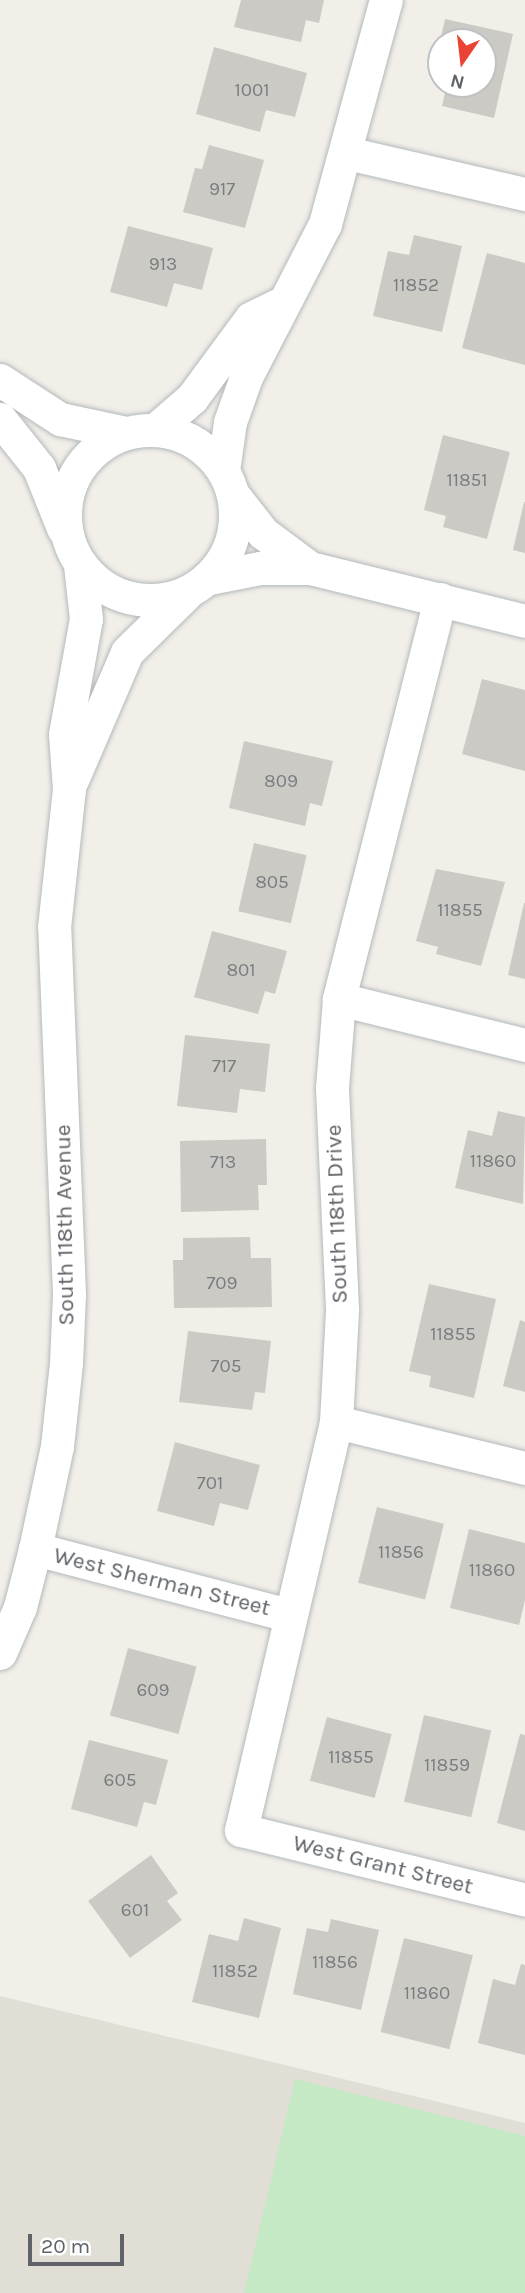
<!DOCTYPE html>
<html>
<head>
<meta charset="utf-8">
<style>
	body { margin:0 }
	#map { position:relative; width:525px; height:2293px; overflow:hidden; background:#f1efe8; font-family:Karla,sans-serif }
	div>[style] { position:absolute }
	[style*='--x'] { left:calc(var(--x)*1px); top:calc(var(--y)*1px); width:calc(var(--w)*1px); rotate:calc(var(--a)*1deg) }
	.education>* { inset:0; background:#e1ded6 }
	.green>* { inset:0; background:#c5e8c5 }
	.building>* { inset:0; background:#cccac5; transform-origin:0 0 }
	.roads { filter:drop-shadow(0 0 2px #b5b8bc) drop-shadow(0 0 2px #b5b8bc) }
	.minor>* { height:33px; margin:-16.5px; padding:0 16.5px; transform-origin:16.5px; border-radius:16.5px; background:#fff }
	.minor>.ring { margin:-16.5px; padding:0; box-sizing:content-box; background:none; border:33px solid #fff; border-radius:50% }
	span { translate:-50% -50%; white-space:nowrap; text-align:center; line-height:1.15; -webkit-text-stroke:6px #fff; paint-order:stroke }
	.number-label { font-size:19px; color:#7a7d7f }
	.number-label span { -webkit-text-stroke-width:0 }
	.street-label { font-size:23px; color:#5f6368 }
	.north { position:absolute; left:427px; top:28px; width:70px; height:70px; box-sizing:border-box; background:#fff; border:2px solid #bfc1c3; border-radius:50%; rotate:194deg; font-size:19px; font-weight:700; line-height:28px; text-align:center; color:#5f6368 }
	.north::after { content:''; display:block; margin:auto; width:24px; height:32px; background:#ea4335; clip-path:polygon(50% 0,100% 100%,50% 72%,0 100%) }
	.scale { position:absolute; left:28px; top:2234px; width:96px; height:32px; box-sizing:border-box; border:4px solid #5f6368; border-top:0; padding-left:9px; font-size:21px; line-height:24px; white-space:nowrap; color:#5f6368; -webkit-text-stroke:5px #fff; paint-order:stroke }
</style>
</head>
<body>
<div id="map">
	<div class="education">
		<i style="clip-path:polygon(0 1996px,525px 2123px,525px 2293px,0 2293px)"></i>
	</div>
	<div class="green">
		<i style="clip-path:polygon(295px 2079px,525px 2136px,525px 2293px,244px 2293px)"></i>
	</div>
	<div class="building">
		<i style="clip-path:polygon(241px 0,324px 0,319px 23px,306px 20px,301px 42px,234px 27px)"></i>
		<i style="clip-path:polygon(445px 19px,513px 34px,494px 118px,442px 106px,447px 84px,483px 84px,483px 42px,440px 42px)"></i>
		<i style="clip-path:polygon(440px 43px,441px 43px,441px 79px,432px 76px)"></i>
		<i style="clip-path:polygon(214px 47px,307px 73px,295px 117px,266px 110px,260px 132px,196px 114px)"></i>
		<i style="clip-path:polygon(209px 145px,264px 160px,245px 228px,183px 212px,195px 168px,202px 169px)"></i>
		<i style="clip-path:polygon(128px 226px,213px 248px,202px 290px,174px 283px,167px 307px,110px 292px)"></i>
		<i style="clip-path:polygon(414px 235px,462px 246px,442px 332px,373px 316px,388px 251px,409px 255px)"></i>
		<i style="clip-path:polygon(487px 253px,525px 263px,525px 365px,462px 348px)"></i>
		<i style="clip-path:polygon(443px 435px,510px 452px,487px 539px,443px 527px,446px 516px,424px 510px)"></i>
		<i style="clip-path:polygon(524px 502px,525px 502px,525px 553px,513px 550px)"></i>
		<i style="clip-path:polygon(482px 679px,525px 690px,525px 771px,462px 754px)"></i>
		<i style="clip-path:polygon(244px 741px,333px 761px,322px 806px,310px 803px,305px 826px,229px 808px)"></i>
		<i style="left:254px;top:843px;width:54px;height:70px;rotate:13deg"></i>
		<i style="clip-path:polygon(436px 869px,505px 882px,481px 966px,436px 954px,438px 947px,416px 941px)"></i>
		<i style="clip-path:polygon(524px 903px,525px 903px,525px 979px,508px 975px)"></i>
		<i style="clip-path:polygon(212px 931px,287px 951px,275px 994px,265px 991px,258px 1014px,194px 997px)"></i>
		<i style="clip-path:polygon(185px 1035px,270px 1044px,265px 1092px,240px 1089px,237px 1113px,177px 1106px)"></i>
		<i style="clip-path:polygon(498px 1111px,525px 1117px,523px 1204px,455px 1188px,468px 1130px,492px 1136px)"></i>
		<i style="clip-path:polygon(266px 1139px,267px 1185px,258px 1185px,259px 1210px,181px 1212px,180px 1141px)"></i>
		<i style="clip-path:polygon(250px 1237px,251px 1258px,271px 1258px,272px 1307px,174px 1308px,173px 1260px,183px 1260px,183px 1238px)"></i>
		<i style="clip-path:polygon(429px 1284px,496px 1299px,474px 1398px,429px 1387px,431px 1376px,409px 1371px)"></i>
		<i style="clip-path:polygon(520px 1320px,525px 1322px,525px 1392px,503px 1386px)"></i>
		<i style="clip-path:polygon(188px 1331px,271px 1341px,265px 1393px,255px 1392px,252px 1410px,179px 1402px)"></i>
		<i style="clip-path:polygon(175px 1442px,260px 1465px,248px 1510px,220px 1503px,214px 1526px,157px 1511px)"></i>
		<i style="left:377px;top:1507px;width:69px;height:78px;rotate:14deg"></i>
		<i style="clip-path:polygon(469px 1529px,525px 1543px,525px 1600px,519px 1625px,450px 1608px)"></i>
		<i style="left:128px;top:1648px;width:71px;height:70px;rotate:15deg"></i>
		<i style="left:424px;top:1715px;width:69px;height:89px;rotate:13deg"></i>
		<i style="left:327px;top:1717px;width:67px;height:66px;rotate:15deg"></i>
		<i style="clip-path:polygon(520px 1734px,525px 1735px,525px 1831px,497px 1823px)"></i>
		<i style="clip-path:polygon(89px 1740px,168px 1760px,156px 1805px,144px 1802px,137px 1827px,71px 1809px)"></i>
		<i style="clip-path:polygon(151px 1855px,178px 1893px,167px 1901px,182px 1920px,130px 1958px,88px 1901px)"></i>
		<i style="clip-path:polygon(244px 1918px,281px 1928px,259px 2018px,192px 2002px,209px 1934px,238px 1941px)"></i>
		<i style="clip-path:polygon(331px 1919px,379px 1930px,361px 2010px,293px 1994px,307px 1928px,328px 1932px)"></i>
		<i style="left:404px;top:1938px;width:71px;height:97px;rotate:14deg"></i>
		<i style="clip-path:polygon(521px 1964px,525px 1965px,525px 2055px,478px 2043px,493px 1979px,515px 1985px)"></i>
	</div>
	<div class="roads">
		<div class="minor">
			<i style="--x:347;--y:153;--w:183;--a:13"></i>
			<i style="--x:0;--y:380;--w:72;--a:33"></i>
			<i style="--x:60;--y:419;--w:67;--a:12"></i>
			<i style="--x:0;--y:419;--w:63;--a:51.5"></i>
			<i style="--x:39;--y:468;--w:65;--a:68.2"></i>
			<i class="ring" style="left:65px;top:430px;width:137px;height:137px"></i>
			<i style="--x:155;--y:430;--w:49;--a:-40.9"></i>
			<i style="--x:192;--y:398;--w:99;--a:-53.6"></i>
			<i style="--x:251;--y:318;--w:32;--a:-26"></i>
			<i style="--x:223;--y:471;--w:49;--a:-81.9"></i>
			<i style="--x:230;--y:422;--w:48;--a:-70.4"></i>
			<i style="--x:246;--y:377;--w:172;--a:-62.7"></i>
			<i style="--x:325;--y:224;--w:232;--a:-74.8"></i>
			<i style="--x:234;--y:496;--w:47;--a:51.9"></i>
			<i style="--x:263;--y:533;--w:59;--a:36.7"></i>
			<i style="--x:209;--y:578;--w:52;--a:-11.1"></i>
			<i style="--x:260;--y:568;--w:50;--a:0"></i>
			<i style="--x:310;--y:568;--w:221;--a:13.8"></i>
			<i style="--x:440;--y:599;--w:413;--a:104.2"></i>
			<i style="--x:339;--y:999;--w:89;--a:94.5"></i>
			<i style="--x:332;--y:1088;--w:223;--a:87.4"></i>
			<i style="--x:342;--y:1311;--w:111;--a:93.1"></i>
			<i style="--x:336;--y:1422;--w:419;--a:103.1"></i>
			<i style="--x:241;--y:1830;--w:292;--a:13.8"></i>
			<i style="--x:72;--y:780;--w:139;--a:-66.7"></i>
			<i style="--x:127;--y:652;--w:83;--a:-44.5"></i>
			<i style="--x:339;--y:999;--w:192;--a:13.9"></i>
			<i style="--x:336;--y:1422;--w:195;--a:13.7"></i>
			<i style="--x:35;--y:1549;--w:262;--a:14.6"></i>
			<i style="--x:0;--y:1653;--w:50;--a:-66.5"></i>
			<i style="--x:20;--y:1607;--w:60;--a:-75.5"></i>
			<i style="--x:35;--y:1549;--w:105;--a:-77.9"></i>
			<i style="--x:57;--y:1446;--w:83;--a:-83.8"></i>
			<i style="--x:66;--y:1363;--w:69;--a:-87.5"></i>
			<i style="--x:69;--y:1294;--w:367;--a:-92.3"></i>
			<i style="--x:54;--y:927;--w:139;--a:-83.8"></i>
			<i style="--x:69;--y:789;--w:55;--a:-94.2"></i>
			<i style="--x:65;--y:734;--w:117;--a:-79.7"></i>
			<i style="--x:86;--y:619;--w:54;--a:-96.3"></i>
		</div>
	</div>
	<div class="number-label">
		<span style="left:252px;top:91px">1001</span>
		<span style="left:222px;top:190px">917</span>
		<span style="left:163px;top:265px">913</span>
		<span style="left:416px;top:286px">11852</span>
		<span style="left:467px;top:481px">11851</span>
		<span style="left:281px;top:782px">809</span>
		<span style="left:272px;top:883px">805</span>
		<span style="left:460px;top:911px">11855</span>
		<span style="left:241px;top:971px">801</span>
		<span style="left:224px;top:1067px">717</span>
		<span style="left:493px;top:1162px">11860</span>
		<span style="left:223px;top:1163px">713</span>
		<span style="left:222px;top:1284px">709</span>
		<span style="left:453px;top:1335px">11855</span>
		<span style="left:226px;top:1367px">705</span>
		<span style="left:210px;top:1484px">701</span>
		<span style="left:401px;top:1553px">11856</span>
		<span style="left:492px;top:1571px">11860</span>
		<span style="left:153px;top:1691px">609</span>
		<span style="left:351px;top:1758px">11855</span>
		<span style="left:447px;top:1766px">11859</span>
		<span style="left:120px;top:1781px">605</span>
		<span style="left:135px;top:1911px">601</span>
		<span style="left:335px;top:1963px">11856</span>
		<span style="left:235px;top:1972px">11852</span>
		<span style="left:427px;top:1994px">11860</span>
	</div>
	<div class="street-label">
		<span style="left:337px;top:1214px;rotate:-92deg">South 118th Drive</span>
		<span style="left:65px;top:1225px;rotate:-91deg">South 118th Avenue</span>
		<span style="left:162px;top:1582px;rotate:14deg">West Sherman Street</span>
		<span style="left:383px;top:1865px;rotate:14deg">West Grant Street</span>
	</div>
	<div class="north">N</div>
	<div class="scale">20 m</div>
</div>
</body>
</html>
